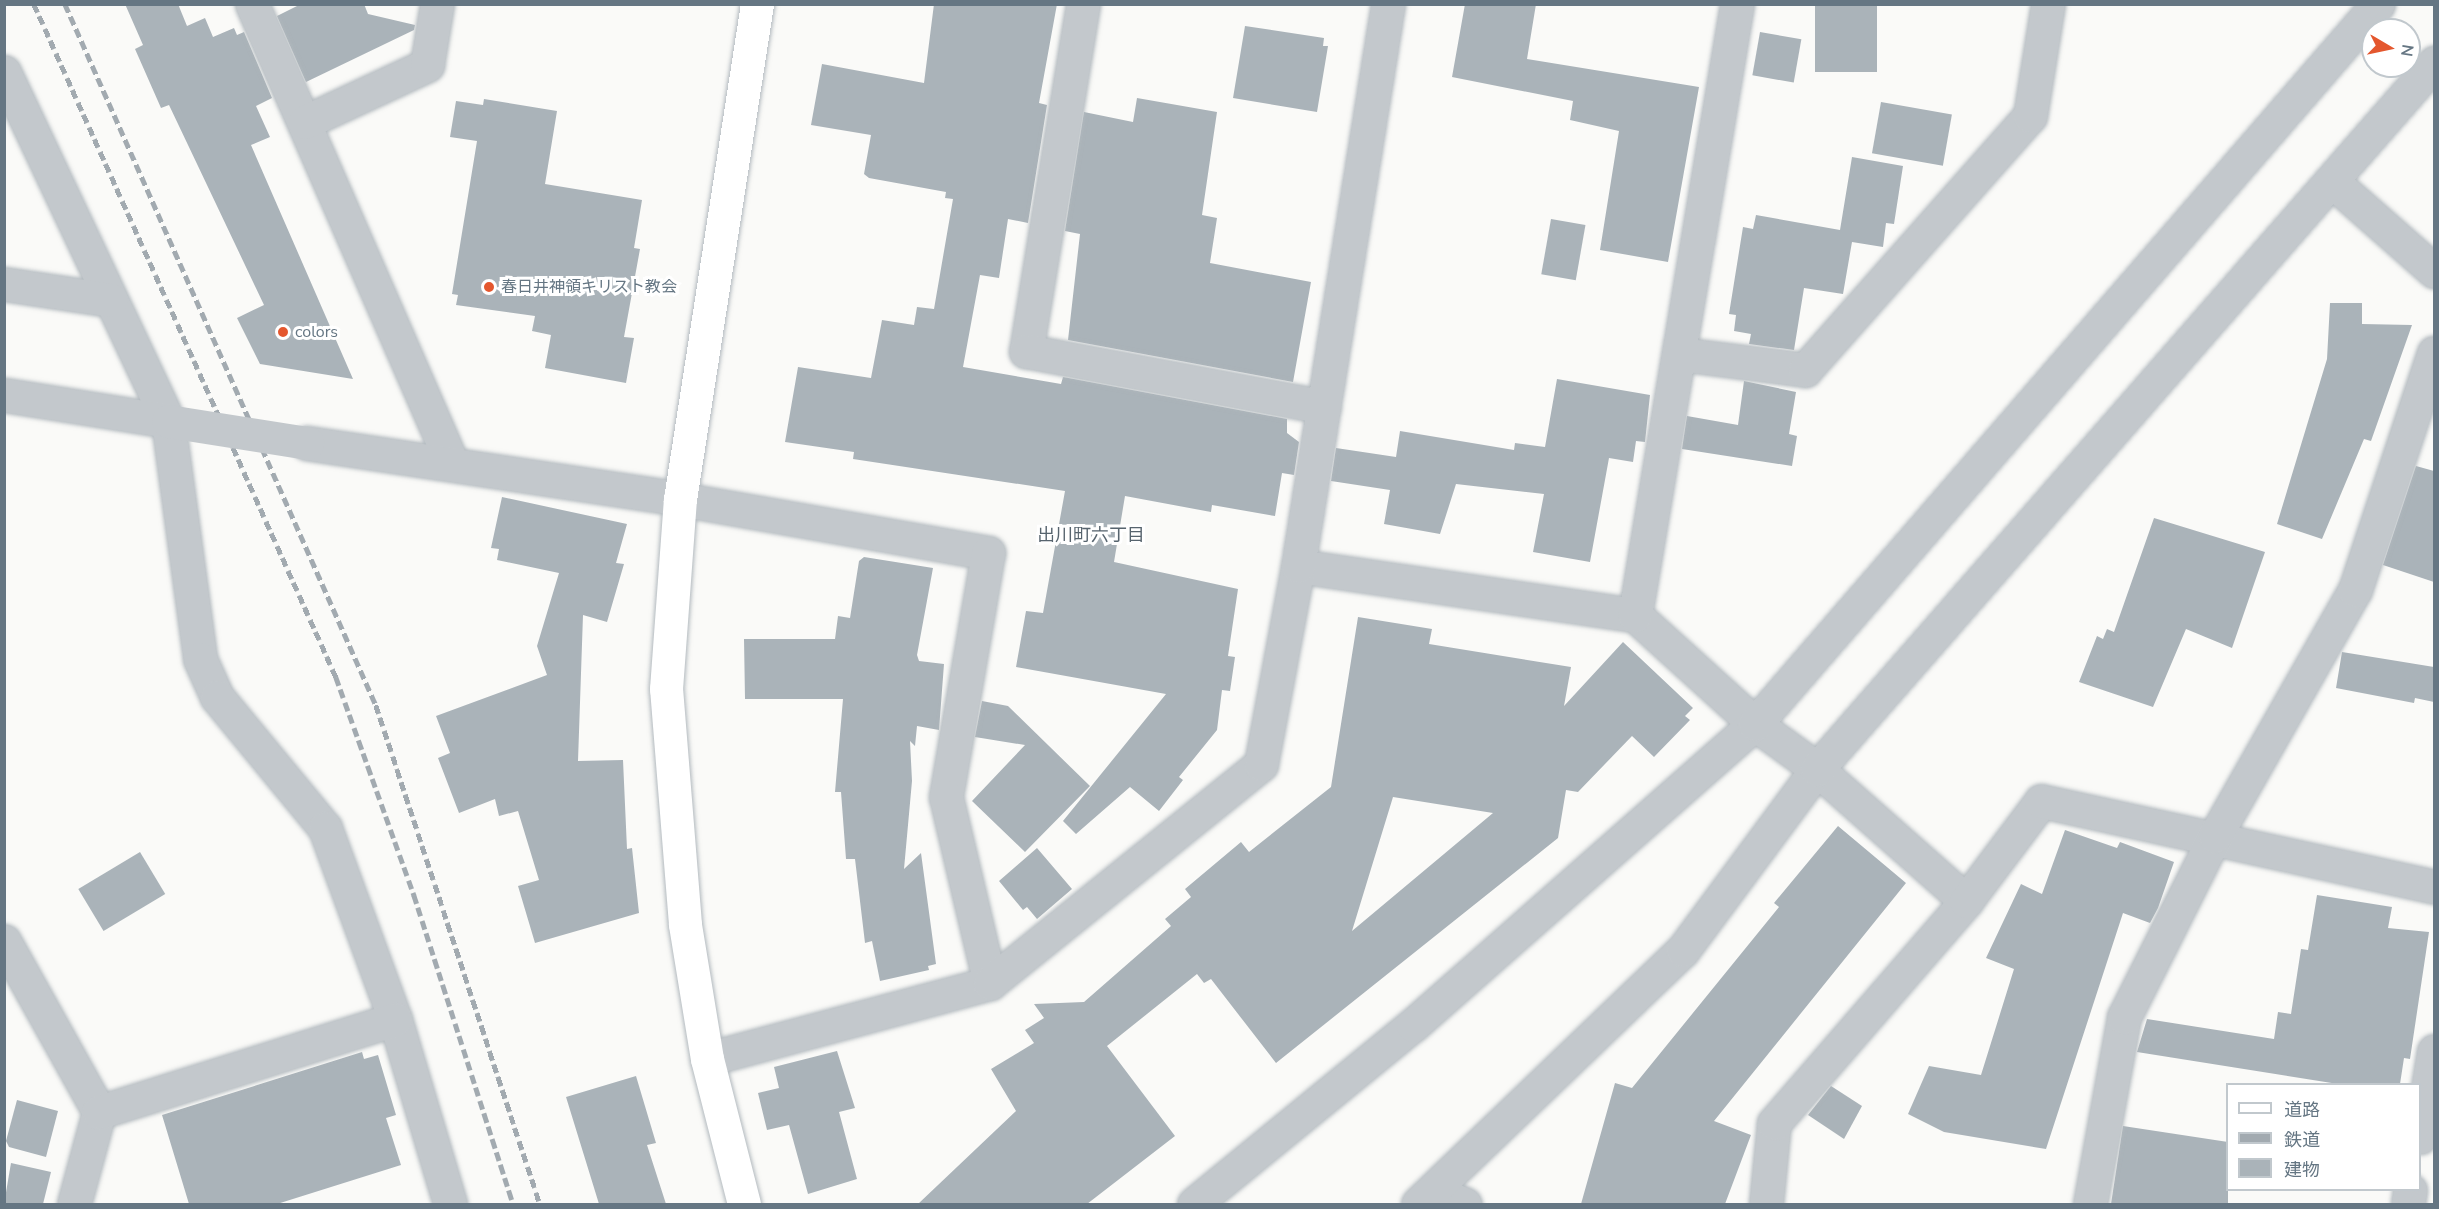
<!DOCTYPE html>
<html>
<head>
<meta charset="utf-8">
<style>
	body { margin:0 }
	#map { position:relative; width:2439px; height:1209px; overflow:hidden; background:#fafaf8; font-family:"Nunito Sans","Noto Sans JP",sans-serif }
	div>[style] { position:absolute }
	[style*='--x'] { left:calc(var(--x)*1px); top:calc(var(--y)*1px); width:calc(var(--w)*1px); rotate:calc(var(--a)*1deg) }
	.building>* { inset:0; background:#aab3b9; transform-origin:0 0 }
	.roads { filter:drop-shadow(0 0 2px #b3babf) drop-shadow(0 0 2px #b3babf) }
	.street>* { height:33px; margin:-16.5px; padding:0 16.5px; transform-origin:16.5px; border-radius:16.5px; background:#c3c8cc }
	.secondary>* { height:33px; margin:-16.5px; padding:0 16.5px; transform-origin:16.5px; border-radius:16.5px; background:#fff }
	.rail>* { height:4.5px; margin-top:-2.25px; transform-origin:0; background:repeating-linear-gradient(90deg,#a2aab0 0 9px,transparent 0 13.5px) }
	.street-bridge>* { height:33px; margin:-16.5px; padding:0 16.5px; transform-origin:16.5px; border-radius:16.5px; background:#c3c8cc }
	.dots>* { width:16px; height:16px; translate:-50% -50%; box-sizing:border-box; border:3px solid #fff; border-radius:50% }
	span { translate:-50% -50%; white-space:nowrap; text-align:center; line-height:1.15; -webkit-text-stroke:6px #fff; paint-order:stroke }
	.poi-label { font-size:16px; color:#657683 }
	.left { translate:0 -50%; text-align:left }
	.neighbourhood-label { font-size:18px; color:#57646e }
	.frame { position:absolute; inset:0; border:6px solid #657683; pointer-events:none }
	.legend { position:absolute; left:2226px; top:1083px; width:195px; height:108px; box-sizing:border-box; background:#fff; border:2px solid #c1c8cd; margin:0; padding:8px 10px; list-style:none; font-size:18px; color:#657683 }
	.legend li { display:flex; align-items:center; gap:12px; height:30px }
	.legend b { width:30px; border:2px solid #c1c8cd }
	.north { position:absolute; left:2361px; top:18px; width:60px; height:60px; box-sizing:border-box; background:#fff; border:2px solid #c1c8cd; border-radius:50%; rotate:99deg; font-size:16px; font-weight:700; line-height:24px; text-align:center; color:#657683 }
	.north::after { content:''; display:block; margin:auto; width:21px; height:27px; background:#e4572e; clip-path:polygon(50% 0,100% 100%,50% 72%,0 100%) }
</style>
</head>
<body>
<div id="map">
	<div class="building">
		<i style="clip-path:polygon(125px 4px,178px 4px,187px 26px,205px 18px,213px 37px,234px 28px,237px 35px,244px 32px,272px 98px,256px 106px,270px 137px,251px 145px,353px 379px,260px 364px,237px 318px,264px 305px,169px 105px,161px 108px,135px 49px,143px 45px)"></i>
		<i style="clip-path:polygon(301px 4px,364px 4px,368px 14px,415px 25px,414px 30px,306px 82px,277px 16px)"></i>
		<i style="clip-path:polygon(934px 4px,1057px 4px,1039px 103px,1047px 105px,1028px 223px,1008px 219px,999px 278px,980px 275px,963px 367px,1061px 384px,1063px 377px,1287px 419px,1287px 433px,1299px 442px,1294px 475px,1282px 473px,1275px 516px,1212px 505px,1211px 512px,1125px 496px,1114px 562px,1238px 589px,1228px 656px,1235px 657px,1230px 691px,1222px 690px,1217px 730px,1179px 777px,1183px 780px,1159px 811px,1130px 787px,1076px 834px,1063px 821px,1166px 694px,1016px 667px,1026px 611px,1043px 613px,1065px 491px,853px 459px,854px 452px,785px 442px,798px 367px,871px 378px,882px 320px,914px 325px,917px 307px,934px 309px,953px 199px,945px 198px,946px 192px,869px 178px,864px 174px,871px 135px,811px 125px,822px 64px,924px 83px)"></i>
		<i style="clip-path:polygon(1465px 4px,1536px 4px,1527px 59px,1699px 87px,1668px 262px,1600px 250px,1619px 131px,1570px 120px,1573px 101px,1452px 77px)"></i>
		<i style="left:1815px;top:4px;width:62px;height:68px"></i>
		<i style="clip-path:polygon(1245px 26px,1324px 38px,1323px 46px,1328px 46px,1317px 112px,1233px 98px)"></i>
		<i style="left:1760px;top:32px;width:42px;height:44px;rotate:10deg"></i>
		<i style="clip-path:polygon(1137px 98px,1217px 112px,1202px 215px,1217px 218px,1210px 263px,1311px 282px,1293px 382px,1068px 340px,1080px 234px,1065px 231px,1084px 112px,1133px 122px)"></i>
		<i style="clip-path:polygon(484px 99px,557px 111px,545px 184px,642px 200px,634px 248px,640px 249px,624px 337px,634px 338px,626px 383px,545px 368px,551px 335px,532px 331px,535px 316px,456px 305px,458px 295px,452px 294px,477px 141px,450px 137px,456px 101px,483px 105px)"></i>
		<i style="left:1881px;top:102px;width:72px;height:52px;rotate:10deg"></i>
		<i style="clip-path:polygon(1852px 157px,1903px 166px,1894px 224px,1886px 223px,1883px 247px,1852px 242px,1843px 294px,1804px 288px,1794px 350px,1749px 344px,1751px 334px,1734px 331px,1736px 315px,1729px 314px,1743px 227px,1753px 229px,1756px 215px,1840px 230px)"></i>
		<i style="left:1551px;top:219px;width:35px;height:56px;rotate:10deg"></i>
		<i style="clip-path:polygon(2330px 303px,2362px 303px,2362px 324px,2412px 325px,2371px 441px,2364px 439px,2322px 539px,2277px 524px,2327px 359px)"></i>
		<i style="clip-path:polygon(1557px 379px,1650px 395px,1645px 442px,1636px 441px,1633px 462px,1609px 458px,1590px 562px,1533px 552px,1544px 494px,1456px 484px,1440px 534px,1384px 524px,1390px 490px,1331px 481px,1336px 448px,1396px 457px,1400px 431px,1514px 450px,1515px 443px,1545px 447px)"></i>
		<i style="clip-path:polygon(1744px 381px,1796px 392px,1789px 434px,1797px 436px,1792px 466px,1682px 449px,1687px 416px,1738px 425px)"></i>
		<i style="clip-path:polygon(2416px 466px,2434px 471px,2434px 582px,2383px 565px)"></i>
		<i style="clip-path:polygon(502px 497px,627px 524px,616px 563px,624px 564px,607px 622px,583px 615px,578px 761px,623px 760px,627px 849px,632px 848px,639px 913px,535px 943px,518px 886px,539px 880px,518px 811px,499px 816px,495px 799px,459px 813px,438px 758px,450px 753px,436px 716px,547px 675px,537px 646px,559px 573px,497px 560px,499px 549px,491px 548px)"></i>
		<i style="clip-path:polygon(2154px 518px,2265px 552px,2232px 648px,2186px 629px,2153px 707px,2079px 682px,2097px 636px,2103px 639px,2107px 629px,2114px 632px)"></i>
		<i style="clip-path:polygon(864px 557px,933px 568px,917px 655px,919px 661px,944px 664px,939px 730px,917px 726px,915px 746px,910px 741px,912px 781px,904px 869px,921px 853px,936px 964px,928px 966px,929px 970px,880px 981px,872px 941px,865px 943px,855px 859px,846px 859px,841px 792px,835px 792px,843px 699px,745px 699px,744px 639px,835px 639px,838px 616px,850px 618px,859px 561px)"></i>
		<i style="clip-path:polygon(evenodd,1358px 617px,1432px 629px,1429px 644px,1571px 667px,1564px 706px,1623px 642px,1693px 708px,1685px 716px,1690px 720px,1654px 757px,1632px 736px,1578px 792px,1566px 790px,1558px 838px,1276px 1063px,1211px 979px,1204px 983px,1197px 974px,1107px 1046px,1175px 1136px,1087px 1204px,918px 1204px,1016px 1111px,991px 1069px,1034px 1043px,1025px 1030px,1044px 1018px,1034px 1004px,1084px 1002px,1171px 926px,1165px 919px,1191px 897px,1185px 889px,1241px 842px,1249px 852px,1331px 787px,1358px 617px,1393px 797px,1493px 813px,1352px 931px,1393px 797px)"></i>
		<i style="clip-path:polygon(2342px 652px,2434px 667px,2434px 702px,2415px 698px,2414px 703px,2336px 688px)"></i>
		<i style="clip-path:polygon(982px 701px,1008px 706px,1090px 786px,1025px 852px,972px 801px,1025px 745px,975px 737px)"></i>
		<i style="clip-path:polygon(1838px 826px,1906px 883px,1714px 1121px,1751px 1135px,1725px 1204px,1581px 1204px,1615px 1083px,1632px 1088px,1779px 907px,1774px 903px)"></i>
		<i style="clip-path:polygon(2065px 830px,2117px 848px,2120px 842px,2174px 862px,2158px 908px,2150px 923px,2123px 913px,2046px 1149px,1944px 1132px,1908px 1114px,1929px 1066px,1981px 1075px,2014px 969px,1986px 958px,2021px 884px,2042px 894px)"></i>
		<i style="clip-path:polygon(1037px 848px,1072px 889px,1037px 919px,1027px 907px,1023px 910px,999px 881px)"></i>
		<i style="left:140px;top:852px;width:49px;height:72px;rotate:59deg"></i>
		<i style="clip-path:polygon(2317px 895px,2392px 907px,2388px 928px,2429px 932px,2410px 1059px,2404px 1058px,2400px 1084px,2338px 1084px,2137px 1052px,2147px 1019px,2274px 1039px,2278px 1012px,2291px 1014px,2301px 949px,2308px 950px)"></i>
		<i style="clip-path:polygon(837px 1051px,855px 1108px,839px 1112px,857px 1179px,808px 1194px,789px 1125px,767px 1130px,758px 1093px,779px 1088px,774px 1067px)"></i>
		<i style="clip-path:polygon(362px 1052px,364px 1059px,378px 1055px,396px 1115px,386px 1118px,401px 1165px,277px 1204px,189px 1204px,162px 1115px)"></i>
		<i style="clip-path:polygon(636px 1076px,656px 1143px,647px 1145px,666px 1204px,599px 1204px,566px 1097px)"></i>
		<i style="clip-path:polygon(1831px 1086px,1862px 1106px,1844px 1139px,1808px 1115px)"></i>
		<i style="clip-path:polygon(17px 1100px,58px 1111px,46px 1157px,9px 1147px,6px 1141px)"></i>
		<i style="clip-path:polygon(2123px 1126px,2228px 1142px,2228px 1204px,2111px 1204px)"></i>
		<i style="clip-path:polygon(11px 1163px,51px 1172px,43px 1204px,4px 1204px)"></i>
	</div>
	<div class="roads">
		<div class="street">
			<i style="--x:252;--y:4;--w:501;--a:66.46"></i>
			<i style="--x:1083;--y:4;--w:352;--a:99.3"></i>
			<i style="--x:1026;--y:351;--w:303;--a:10.6"></i>
			<i style="--x:4;--y:72;--w:386;--a:64.8"></i>
			<i style="--x:168;--y:421;--w:240;--a:82.3"></i>
			<i style="--x:200;--y:659;--w:42;--a:65.9"></i>
			<i style="--x:217;--y:697;--w:170;--a:50.5"></i>
			<i style="--x:325;--y:828;--w:203;--a:69.9"></i>
			<i style="--x:395;--y:1019;--w:193;--a:73.4"></i>
			<i style="--x:305;--y:122;--w:135;--a:-25"></i>
			<i style="--x:427;--y:65;--w:62;--a:-80.7"></i>
			<i style="--x:2333;--y:182;--w:135;--a:41.4"></i>
			<i style="--x:4;--y:284;--w:108;--a:8.5"></i>
			<i style="--x:1679;--y:354;--w:127;--a:7.2"></i>
			<i style="--x:1805;--y:370;--w:339;--a:-48.5"></i>
			<i style="--x:2030;--y:116;--w:113;--a:-80.9"></i>
			<i style="--x:4;--y:395;--w:166;--a:9"></i>
			<i style="--x:307;--y:443;--w:377;--a:8.5"></i>
			<i style="--x:680;--y:499;--w:313;--a:9.9"></i>
			<i style="--x:988;--y:553;--w:248;--a:99.8"></i>
			<i style="--x:946;--y:797;--w:191;--a:76.7"></i>
			<i style="--x:1298;--y:566;--w:341;--a:8.3"></i>
			<i style="--x:1635;--y:615;--w:162;--a:42.2"></i>
			<i style="--x:1755;--y:724;--w:77;--a:36"></i>
			<i style="--x:1817;--y:769;--w:199;--a:41.5"></i>
			<i style="--x:1635;--y:615;--w:619;--a:-80.52"></i>
			<i style="--x:4;--y:941;--w:196;--a:60.9"></i>
			<i style="--x:707;--y:1059;--w:293;--a:-15"></i>
			<i style="--x:990;--y:983;--w:348;--a:-38.9"></i>
			<i style="--x:1261;--y:764;--w:201;--a:-79.4"></i>
			<i style="--x:1298;--y:566;--w:569;--a:-80.9"></i>
			<i style="--x:2420;--y:1137;--w:87;--a:-80.8"></i>
			<i style="--x:1433;--y:1192;--w:34;--a:21"></i>
			<i style="--x:74;--y:1204;--w:95;--a:-74.8"></i>
			<i style="--x:99;--y:1112;--w:310;--a:-17.4"></i>
			<i style="--x:1194;--y:1204;--w:283;--a:-39.3"></i>
			<i style="--x:1413;--y:1025;--w:456;--a:-41.4"></i>
			<i style="--x:1755;--y:724;--w:952;--a:-49.13"></i>
			<i style="--x:1418;--y:1204;--w:367;--a:-43.8"></i>
			<i style="--x:1683;--y:950;--w:225;--a:-53.5"></i>
			<i style="--x:1817;--y:769;--w:938;--a:-48.85"></i>
			<i style="--x:1766;--y:1204;--w:81;--a:-84.4"></i>
			<i style="--x:1774;--y:1123;--w:294;--a:-49.1"></i>
			<i style="--x:1966;--y:901;--w:125;--a:-53.1"></i>
			<i style="--x:2041;--y:801;--w:402;--a:12.3"></i>
			<i style="--x:2090;--y:1204;--w:190;--a:-79.7"></i>
			<i style="--x:2124;--y:1017;--w:203;--a:-63.3"></i>
			<i style="--x:2215;--y:836;--w:283;--a:-60.4"></i>
			<i style="--x:2355;--y:590;--w:250;--a:-71.6"></i>
			<i style="--x:2408;--y:1204;--w:14;--a:-82"></i>
		</div>
		<div class="secondary">
			<i style="--x:744;--y:1204;--w:150;--a:-104.3"></i>
			<i style="--x:707;--y:1059;--w:137;--a:-99.3"></i>
			<i style="--x:685;--y:924;--w:236;--a:-94.6"></i>
			<i style="--x:666;--y:689;--w:191;--a:-85.8"></i>
			<i style="--x:680;--y:499;--w:501;--a:-81.16"></i>
		</div>
	</div>
	<div class="rail">
		<i style="--x:34;--y:4;--w:738;--a:65.83"></i>
		<i style="--x:336;--y:677;--w:232;--a:70.3"></i>
		<i style="--x:414;--y:895;--w:324;--a:72.2"></i>
		<i style="--x:65;--y:4;--w:767;--a:66.08"></i>
		<i style="--x:376;--y:705;--w:525;--a:71.81"></i>
	</div>
	<div class="street-bridge">
		<i style="--x:168;--y:421;--w:141;--a:9"></i>
	</div>
	<div class="dots">
		<i style="left:489px;top:287px;background:#e4572e"></i>
		<i style="left:283px;top:332px;background:#e4572e"></i>
	</div>
	<div class="poi-label">
		<span class="left" style="left:501px;top:287px">春日井神領キリスト教会</span>
		<span class="left" style="left:295px;top:332px">colors</span>
	</div>
	<div class="neighbourhood-label">
		<span style="left:1091px;top:535px">出川町六丁目</span>
	</div>
	<div class="frame"></div>
	<ul class="legend">
	<li><b style="height:8px;background:#fff"></b>道路</li>
	<li><b style="height:8px;background:#a2aab0"></b>鉄道</li>
	<li><b style="height:16px;background:#aab3b9"></b>建物</li>
	</ul>
	<div class="north">N</div>
</div>
</body>
</html>
